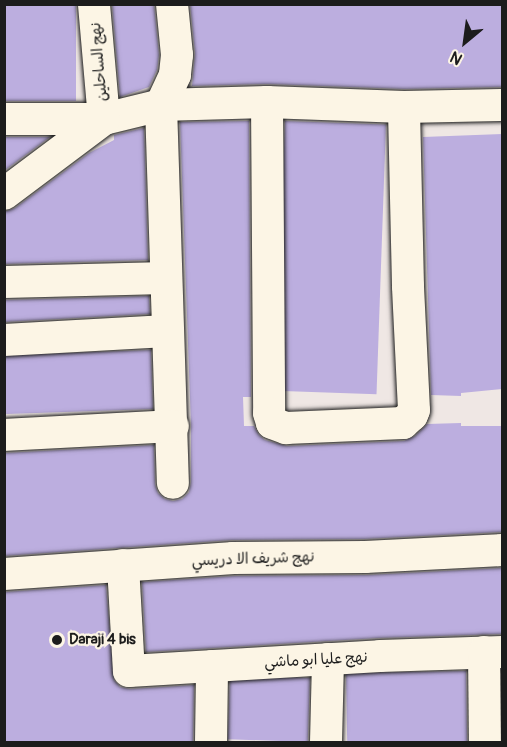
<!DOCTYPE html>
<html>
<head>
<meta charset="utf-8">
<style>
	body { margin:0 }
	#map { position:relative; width:507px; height:747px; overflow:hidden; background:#efe7e4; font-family:Pangolin,"Playpen Sans Arabic",sans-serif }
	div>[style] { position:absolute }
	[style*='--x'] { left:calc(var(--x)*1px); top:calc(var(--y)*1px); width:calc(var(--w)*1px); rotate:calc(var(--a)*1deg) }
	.building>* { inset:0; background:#bcaedf; transform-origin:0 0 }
	.roads { filter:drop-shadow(0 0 2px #1c1c1c) drop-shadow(0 0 2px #1c1c1c) }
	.minor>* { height:32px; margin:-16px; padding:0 16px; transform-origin:16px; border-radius:16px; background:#fcf5e5 }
	.dots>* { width:16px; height:16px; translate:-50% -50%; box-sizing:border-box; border:3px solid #fcf5e5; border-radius:50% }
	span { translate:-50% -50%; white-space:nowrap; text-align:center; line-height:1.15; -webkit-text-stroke:4.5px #fcf5e5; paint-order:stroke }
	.street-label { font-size:15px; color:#1c1c1c }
	.poi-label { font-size:15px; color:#1c1c1c; font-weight:700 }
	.left { translate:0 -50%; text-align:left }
	.frame { position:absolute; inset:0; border:6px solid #1c1c1c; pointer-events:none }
	.north { position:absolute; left:435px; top:12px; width:60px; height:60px; -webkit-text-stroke:4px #fcf5e5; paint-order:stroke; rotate:209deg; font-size:16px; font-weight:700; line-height:24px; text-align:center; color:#1c1c1c }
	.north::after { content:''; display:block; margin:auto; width:21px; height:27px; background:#1c1c1c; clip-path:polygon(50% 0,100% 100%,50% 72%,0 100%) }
</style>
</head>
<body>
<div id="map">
	<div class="building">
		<i style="left:4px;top:4px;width:72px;height:97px"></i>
		<i style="clip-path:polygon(112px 4px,154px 4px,159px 55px,157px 70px,149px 87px,120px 97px)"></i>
		<i style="clip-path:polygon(190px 4px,502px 4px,502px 87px,404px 89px,267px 84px,192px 86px,195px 53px)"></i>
		<i style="clip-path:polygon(249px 121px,251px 397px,243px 397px,244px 426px,254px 426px,259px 435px,265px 440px,287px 446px,404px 441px,415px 436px,427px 424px,461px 423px,461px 426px,502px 426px,502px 532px,364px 539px,232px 540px,4px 556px,4px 453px,154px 445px,155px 484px,158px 493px,165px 499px,173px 501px,182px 499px,189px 492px,191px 482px,191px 426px,180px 122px)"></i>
		<i style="left:285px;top:121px;width:101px;height:270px;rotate:2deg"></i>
		<i style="clip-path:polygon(144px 128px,148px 260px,4px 264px,4px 212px,15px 208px,89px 153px,114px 140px,114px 135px)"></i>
		<i style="clip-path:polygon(502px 134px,502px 389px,461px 393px,461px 396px,431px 395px,423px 137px)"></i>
		<i style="clip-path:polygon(4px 137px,50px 137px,4px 171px)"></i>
		<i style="clip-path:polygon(149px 296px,150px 314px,4px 322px,4px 300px)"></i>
		<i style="left:151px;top:350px;width:59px;height:147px;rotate:88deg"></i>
		<i style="clip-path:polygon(502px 568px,502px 634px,379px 638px,146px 652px,142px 582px,234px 576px,366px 575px)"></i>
		<i style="clip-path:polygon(106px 585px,114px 680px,120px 687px,130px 689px,194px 685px,193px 742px,4px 742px,4px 592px)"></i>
		<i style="left:466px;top:671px;width:71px;height:120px;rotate:89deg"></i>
		<i style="left:310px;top:678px;width:64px;height:80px;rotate:92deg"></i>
	</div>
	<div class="roads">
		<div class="minor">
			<i style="--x:172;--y:4;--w:51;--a:84.4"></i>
			<i style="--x:177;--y:55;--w:20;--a:96"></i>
			<i style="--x:175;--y:75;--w:33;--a:115"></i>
			<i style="--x:161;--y:105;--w:378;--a:88.2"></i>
			<i style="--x:267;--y:102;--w:311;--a:89.6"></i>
			<i style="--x:269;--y:413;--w:10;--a:73"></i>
			<i style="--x:272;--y:423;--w:15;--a:20"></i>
			<i style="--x:286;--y:428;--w:117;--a:-2.4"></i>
			<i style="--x:403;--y:423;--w:12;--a:-42"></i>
			<i style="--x:412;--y:415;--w:5;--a:-68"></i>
			<i style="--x:414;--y:410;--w:124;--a:-92.8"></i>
			<i style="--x:408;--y:286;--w:179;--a:-91.3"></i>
			<i style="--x:4;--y:119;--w:100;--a:0"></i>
			<i style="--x:104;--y:119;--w:59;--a:-13.8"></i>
			<i style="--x:161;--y:105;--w:106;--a:-1.6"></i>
			<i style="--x:267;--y:102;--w:137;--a:2.1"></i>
			<i style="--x:404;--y:107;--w:98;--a:-1.2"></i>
			<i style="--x:4;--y:194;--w:125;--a:-36.9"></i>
			<i style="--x:104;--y:119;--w:115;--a:-95"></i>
			<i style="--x:4;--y:282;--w:162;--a:-1.4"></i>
			<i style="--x:4;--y:340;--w:163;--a:-3.2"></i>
			<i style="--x:4;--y:435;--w:169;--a:-3"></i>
			<i style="--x:123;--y:565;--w:106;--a:86.8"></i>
			<i style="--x:129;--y:671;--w:251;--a:-3.4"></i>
			<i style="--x:380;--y:656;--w:122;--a:-1.9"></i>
			<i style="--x:4;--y:574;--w:230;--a:-4"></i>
			<i style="--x:233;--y:558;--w:132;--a:-0.4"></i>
			<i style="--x:365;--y:557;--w:137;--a:-2.9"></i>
			<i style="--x:484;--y:652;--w:90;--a:89.4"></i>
			<i style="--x:211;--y:742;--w:76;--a:-89.2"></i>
			<i style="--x:326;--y:742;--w:83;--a:-88.6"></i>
		</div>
	</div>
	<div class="dots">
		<i style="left:57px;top:640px;background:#1c1c1c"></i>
	</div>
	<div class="street-label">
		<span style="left:99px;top:62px;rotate:-95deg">نهج الساحلين</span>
		<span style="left:253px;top:559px;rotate:-2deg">نهج شريف الا دريسي</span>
		<span style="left:316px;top:660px;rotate:-3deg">نهج عليا ابو ماشي</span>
	</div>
	<div class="poi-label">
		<span class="left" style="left:69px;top:640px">Daraji 4 bis</span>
	</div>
	<div class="frame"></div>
	<div class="north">N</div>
</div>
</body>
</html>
